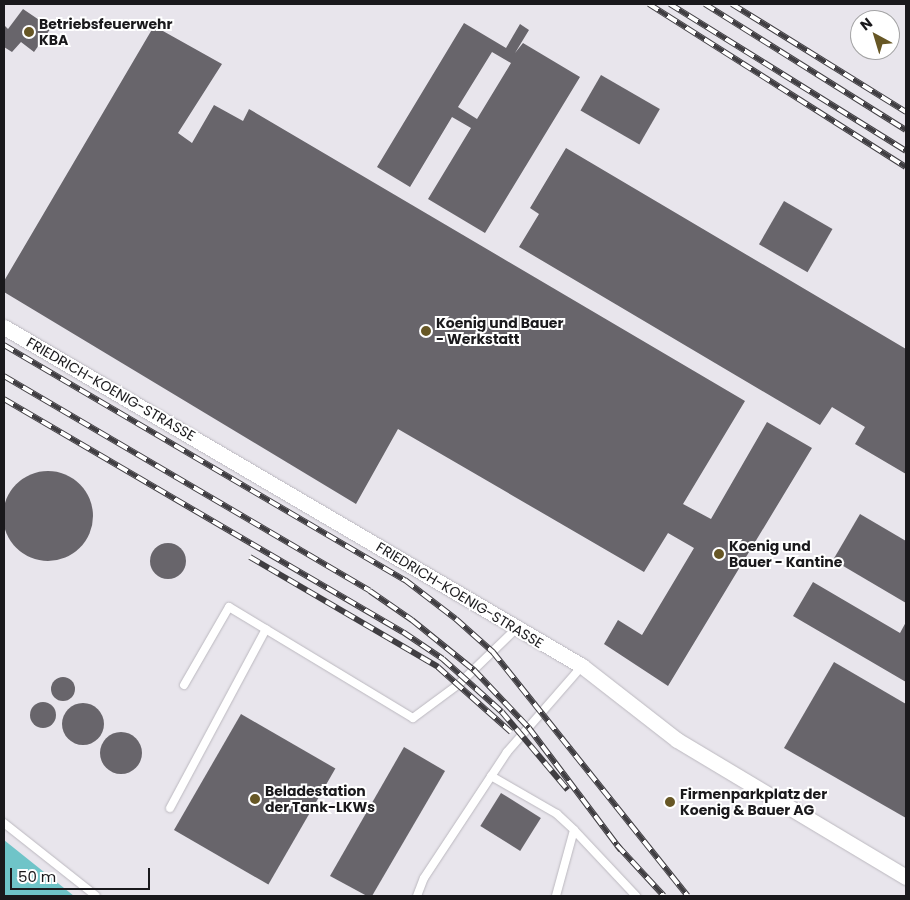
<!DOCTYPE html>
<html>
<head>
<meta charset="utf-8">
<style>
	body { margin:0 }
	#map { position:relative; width:910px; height:900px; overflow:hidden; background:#e8e5ec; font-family:Poppins,sans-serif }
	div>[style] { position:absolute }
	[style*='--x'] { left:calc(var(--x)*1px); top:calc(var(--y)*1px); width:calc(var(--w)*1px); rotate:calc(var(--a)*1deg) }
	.water>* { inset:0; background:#6fc4c8 }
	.building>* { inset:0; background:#68656b; transform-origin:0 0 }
	.round { border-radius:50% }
	.roads { filter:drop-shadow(0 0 1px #bbb8bf) drop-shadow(0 0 1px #bbb8bf) }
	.service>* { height:8px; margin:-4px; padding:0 4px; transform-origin:4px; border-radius:4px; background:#fff }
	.minor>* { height:15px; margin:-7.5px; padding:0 7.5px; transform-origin:7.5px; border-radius:7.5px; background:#fff }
	.rail>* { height:5.5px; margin-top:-2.75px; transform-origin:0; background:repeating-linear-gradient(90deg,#fff 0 11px,#403e42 0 22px); box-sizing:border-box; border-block:1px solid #403e42 }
	.dots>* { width:14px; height:14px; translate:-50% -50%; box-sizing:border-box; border:2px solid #fff; border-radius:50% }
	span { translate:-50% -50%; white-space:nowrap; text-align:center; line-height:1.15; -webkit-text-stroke:4px #fff; paint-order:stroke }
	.poi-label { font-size:14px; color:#1a191c; font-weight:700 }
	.left { translate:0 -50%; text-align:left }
	.street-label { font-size:14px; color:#1a191c }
	.frame { position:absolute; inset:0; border:5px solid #1a191c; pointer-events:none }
	.north { position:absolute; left:850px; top:10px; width:50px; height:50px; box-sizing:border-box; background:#fff; border:1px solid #a3a3a4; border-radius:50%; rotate:321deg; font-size:14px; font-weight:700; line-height:20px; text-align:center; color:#1a191c }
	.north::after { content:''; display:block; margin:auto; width:18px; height:22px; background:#675725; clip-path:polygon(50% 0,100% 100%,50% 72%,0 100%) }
	.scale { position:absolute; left:10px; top:868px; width:140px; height:22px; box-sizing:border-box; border:2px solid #1a191c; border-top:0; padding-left:6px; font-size:15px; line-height:18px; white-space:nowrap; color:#1a191c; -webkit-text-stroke:4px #fff; paint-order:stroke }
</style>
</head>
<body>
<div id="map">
	<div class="water">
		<i style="clip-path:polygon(4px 840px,74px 896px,4px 896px)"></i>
	</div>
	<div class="building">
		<i style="clip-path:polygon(23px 9px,51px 28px,34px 52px,21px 42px,12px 52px,4px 47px,4px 25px,8px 29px)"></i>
		<i style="clip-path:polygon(evenodd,464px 23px,506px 48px,520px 24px,529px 30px,515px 53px,523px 43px,580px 77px,485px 233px,428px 199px,471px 128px,452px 117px,410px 187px,377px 167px,464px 23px,492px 52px,511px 63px,477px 119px,458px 107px,492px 52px)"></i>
		<i style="clip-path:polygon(154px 26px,222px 64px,178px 133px,192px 143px,214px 105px,243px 121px,249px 109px,745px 401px,683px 504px,711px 519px,767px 422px,812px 448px,668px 686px,604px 644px,618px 620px,642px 635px,694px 548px,668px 533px,644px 572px,398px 429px,356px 504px,4px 292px,4px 281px)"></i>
		<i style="left:601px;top:75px;width:68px;height:41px;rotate:30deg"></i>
		<i style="clip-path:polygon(566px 148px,906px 349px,906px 474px,855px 444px,865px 427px,832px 407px,820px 425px,519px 247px,539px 214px,530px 208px)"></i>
		<i style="left:784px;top:201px;width:56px;height:50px;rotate:30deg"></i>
		<i class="round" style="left:3px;top:471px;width:90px;height:90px"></i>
		<i style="clip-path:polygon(860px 514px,906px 541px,906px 603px,833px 560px)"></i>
		<i class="round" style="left:150px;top:543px;width:36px;height:36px"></i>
		<i style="clip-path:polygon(813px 582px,900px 633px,906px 622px,906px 682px,793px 616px)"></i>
		<i style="clip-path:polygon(834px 662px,906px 704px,906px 818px,784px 748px)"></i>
		<i class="round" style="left:51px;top:677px;width:24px;height:24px"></i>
		<i class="round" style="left:30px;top:702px;width:26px;height:26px"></i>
		<i class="round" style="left:62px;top:703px;width:42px;height:42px"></i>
		<i style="left:241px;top:714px;width:109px;height:134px;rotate:30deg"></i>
		<i class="round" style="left:100px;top:732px;width:42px;height:42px"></i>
		<i style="clip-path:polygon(404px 747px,445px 771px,372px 896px,367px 896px,330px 876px)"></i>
		<i style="left:501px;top:793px;width:47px;height:39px;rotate:32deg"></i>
	</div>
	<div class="roads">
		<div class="service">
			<i style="--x:184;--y:685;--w:90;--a:-60"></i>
			<i style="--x:229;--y:607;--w:215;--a:31.1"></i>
			<i style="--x:413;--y:718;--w:57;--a:-36.5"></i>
			<i style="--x:459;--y:684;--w:81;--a:-44"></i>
			<i style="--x:491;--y:776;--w:76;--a:29.9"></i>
			<i style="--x:557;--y:814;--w:23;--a:43"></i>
			<i style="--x:574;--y:830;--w:68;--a:105.3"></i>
			<i style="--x:170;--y:808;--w:203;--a:-61.8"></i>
			<i style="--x:4;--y:823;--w:117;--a:38.4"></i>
			<i style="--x:574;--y:830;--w:91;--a:46.8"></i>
			<i style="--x:417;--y:896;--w:19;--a:-69"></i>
			<i style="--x:424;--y:878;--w:151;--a:-56.6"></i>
			<i style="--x:507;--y:752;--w:114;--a:-48.9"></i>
		</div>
		<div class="minor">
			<i style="--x:4;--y:327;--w:670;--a:30.39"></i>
			<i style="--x:582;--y:666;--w:120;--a:37.9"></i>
			<i style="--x:677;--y:740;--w:267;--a:30.9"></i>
		</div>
	</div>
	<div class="rail">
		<i style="--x:649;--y:4;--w:304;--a:32.4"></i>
		<i style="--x:670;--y:4;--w:278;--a:31.9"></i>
		<i style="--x:705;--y:4;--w:237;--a:32.1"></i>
		<i style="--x:732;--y:4;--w:205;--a:31.8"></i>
		<i style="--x:4;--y:345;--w:465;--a:30.4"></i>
		<i style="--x:405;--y:580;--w:64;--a:37.4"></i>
		<i style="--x:456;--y:619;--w:50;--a:41.7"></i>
		<i style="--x:493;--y:652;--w:312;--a:51.4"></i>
		<i style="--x:4;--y:376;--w:424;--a:30.4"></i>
		<i style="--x:370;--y:591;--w:51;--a:34.6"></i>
		<i style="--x:412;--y:620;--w:80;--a:38.9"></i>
		<i style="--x:474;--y:670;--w:80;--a:46.5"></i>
		<i style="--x:529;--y:728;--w:153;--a:53"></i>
		<i style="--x:4;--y:399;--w:462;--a:30.3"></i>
		<i style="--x:403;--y:632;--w:48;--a:34"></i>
		<i style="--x:443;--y:659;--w:79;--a:41.9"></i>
		<i style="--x:502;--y:712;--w:102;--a:49.8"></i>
		<i style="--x:250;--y:557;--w:218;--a:30.3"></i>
		<i style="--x:438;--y:667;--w:98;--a:41.7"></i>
		<i style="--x:617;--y:845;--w:69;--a:47.3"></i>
	</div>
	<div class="dots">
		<i style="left:29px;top:32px;background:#675725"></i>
		<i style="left:426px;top:331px;background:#675725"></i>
		<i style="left:719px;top:554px;background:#675725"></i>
		<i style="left:255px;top:799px;background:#675725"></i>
		<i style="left:670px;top:802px;background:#675725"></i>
	</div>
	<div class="poi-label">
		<span class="left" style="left:39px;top:32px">Betriebsfeuerwehr<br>KBA</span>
		<span class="left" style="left:436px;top:331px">Koenig und Bauer<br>- Werkstatt</span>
		<span class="left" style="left:729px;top:554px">Koenig und<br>Bauer - Kantine</span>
		<span class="left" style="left:265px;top:799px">Beladestation<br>der Tank-LKWs</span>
		<span class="left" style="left:680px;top:802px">Firmenparkplatz der<br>Koenig &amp; Bauer AG</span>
	</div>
	<div class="street-label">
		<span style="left:111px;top:389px;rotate:30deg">FRIEDRICH-KOENIG-STRASSE</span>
		<span style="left:460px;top:595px;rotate:31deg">FRIEDRICH-KOENIG-STRASSE</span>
	</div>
	<div class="frame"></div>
	<div class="north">N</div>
	<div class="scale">50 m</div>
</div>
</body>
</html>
